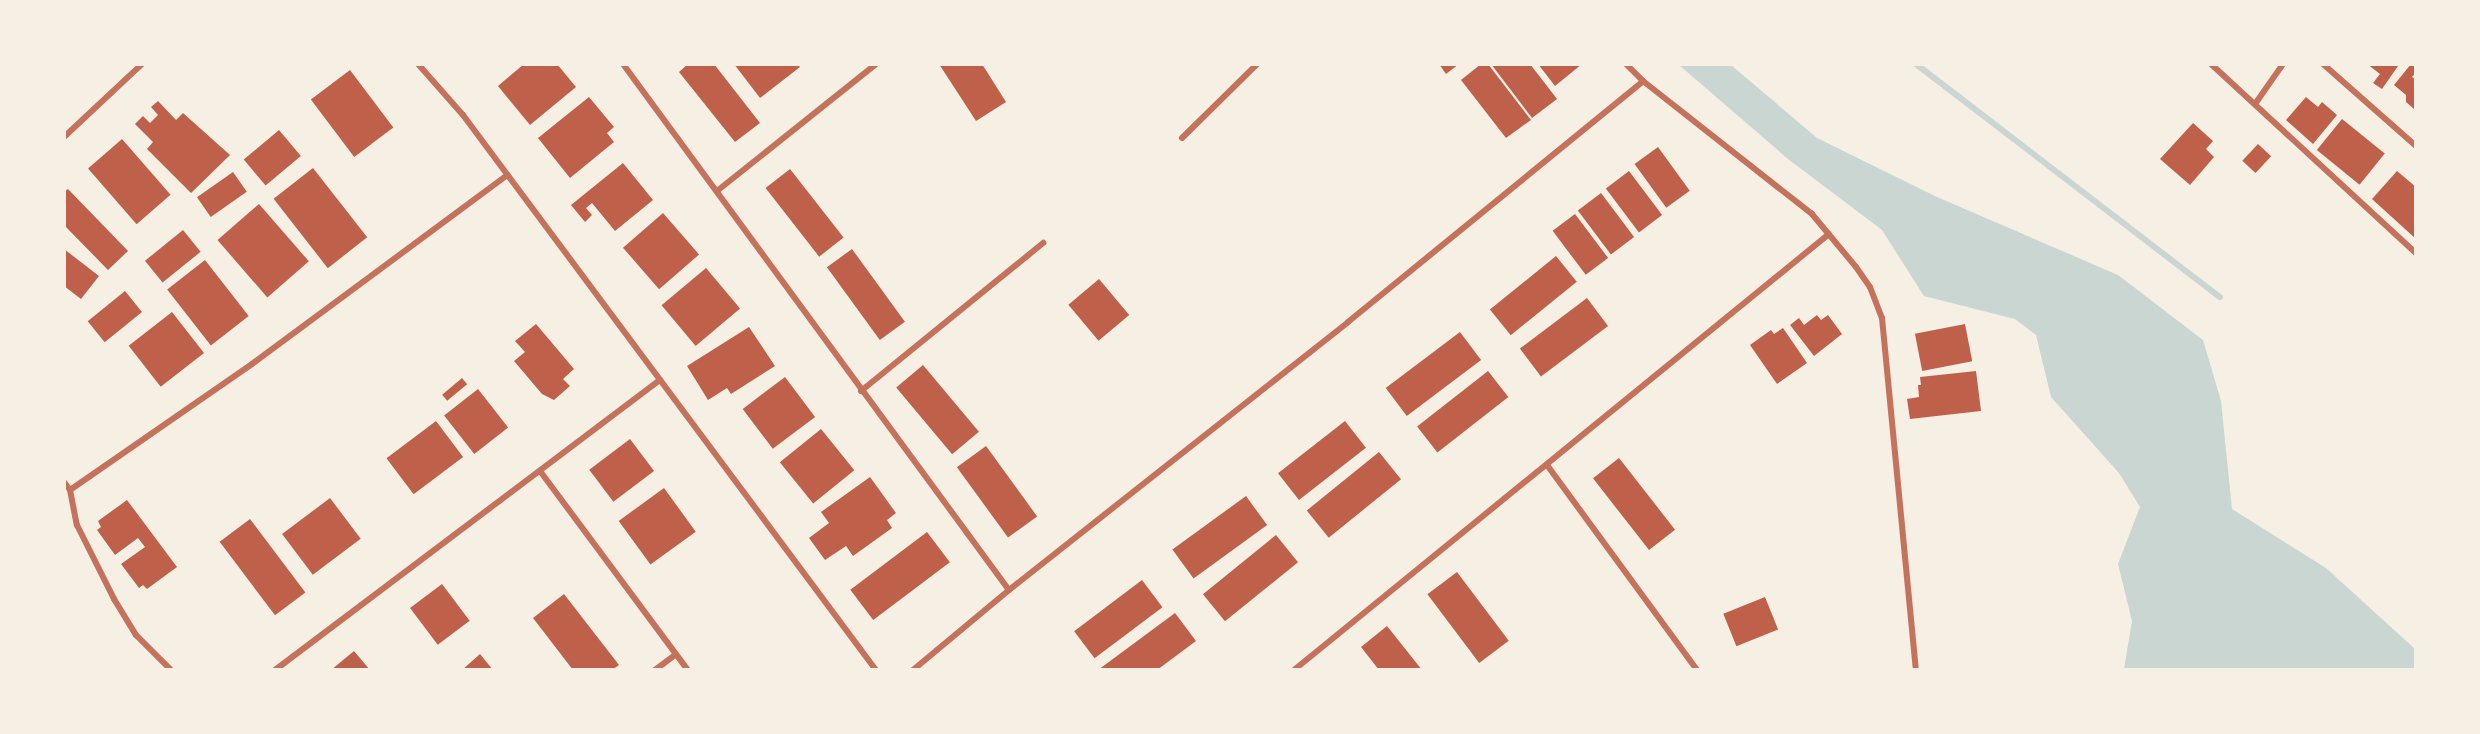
<!DOCTYPE html>
<html>
<head>
<meta charset="utf-8">
<style>
	body { margin:0 }
	#map { position:relative; width:2480px; height:734px; overflow:hidden; background:#f6efe4; font-family:"Libre Baskerville",serif }
	div>[style] { position:absolute }
	[style*='--x'] { left:calc(var(--x)*1px); top:calc(var(--y)*1px); width:calc(var(--w)*1px); rotate:calc(var(--a)*1deg) }
	.water>* { inset:0; background:#c9d6d2 }
	.stream>* { height:6px; margin:-3px; padding:0 3px; transform-origin:3px; border-radius:3px; background:#c9d6d2 }
	.building>* { inset:0; background:#bf614a; transform-origin:0 0 }
	.minor>* { height:6px; margin:-3px; padding:0 3px; transform-origin:3px; border-radius:3px; background:#c5725c }
	span { translate:-50% -50%; white-space:nowrap; text-align:center; line-height:1.15; -webkit-text-stroke:4.5px #f6efe4; paint-order:stroke }
	.frame { position:absolute; inset:0; border:66px solid #f6efe4; pointer-events:none }
</style>
</head>
<body>
<div id="map">
	<div class="water">
		<i style="clip-path:polygon(1679px 65px,1731px 65px,1817px 138px,1937px 197px,2118px 275px,2203px 340px,2221px 401px,2232px 509px,2326px 568px,2415px 649px,2415px 669px,2124px 669px,2132px 621px,2118px 564px,2140px 507px,2119px 473px,2051px 397px,2036px 335px,2015px 319px,1924px 296px,1882px 230px,1788px 159px)"></i>
	</div>
	<div class="stream">
		<i style="--x:1916;--y:64;--w:383;--a:37.5"></i>
	</div>
	<div class="building">
		<i style="clip-path:polygon(524px 64px,557px 64px,576px 87px,530px 125px,498px 86px)"></i>
		<i style="clip-path:polygon(688px 64px,714px 64px,760px 123px,735px 142px,679px 72px)"></i>
		<i style="clip-path:polygon(734px 64px,797px 64px,800px 67px,760px 98px)"></i>
		<i style="clip-path:polygon(939px 64px,982px 64px,1006px 102px,976px 121px)"></i>
		<i style="clip-path:polygon(1439px 64px,1459px 64px,1446px 74px)"></i>
		<i style="clip-path:polygon(1481px 64px,1488px 64px,1531px 120px,1506px 138px,1461px 80px)"></i>
		<i style="clip-path:polygon(1491px 64px,1530px 64px,1557px 99px,1532px 118px)"></i>
		<i style="clip-path:polygon(1538px 64px,1582px 64px,1555px 86px)"></i>
		<i style="clip-path:polygon(2367px 64px,2396px 64px,2398px 66px,2382px 89px,2373px 83px,2380px 74px)"></i>
		<i style="clip-path:polygon(2411px 64px,2416px 64px,2416px 72px,2412px 77px,2416px 80px,2414px 109px,2406px 102px,2406px 95px,2394px 85px)"></i>
		<i style="left:350px;top:70px;width:72px;height:49px;rotate:53deg"></i>
		<i style="clip-path:polygon(589px 97px,614px 127px,607px 133px,614px 142px,570px 178px,538px 138px)"></i>
		<i style="clip-path:polygon(2306px 97px,2318px 107px,2322px 102px,2337px 115px,2313px 144px,2286px 120px)"></i>
		<i style="clip-path:polygon(158px 101px,176px 120px,183px 113px,230px 155px,191px 193px,147px 149px,153px 142px,135px 124px,143px 116px,150px 123px,158px 115px,151px 107px)"></i>
		<i style="left:2342px;top:119px;width:55px;height:40px;rotate:39deg"></i>
		<i style="clip-path:polygon(2193px 123px,2213px 141px,2206px 149px,2214px 157px,2190px 185px,2160px 159px)"></i>
		<i style="left:279px;top:130px;width:34px;height:46px;rotate:50deg"></i>
		<i style="left:122px;top:139px;width:74px;height:45px;rotate:49deg"></i>
		<i style="left:2258px;top:144px;width:18px;height:23px;rotate:43deg"></i>
		<i style="left:1658px;top:147px;width:54px;height:29px;rotate:54deg"></i>
		<i style="clip-path:polygon(623px 163px,653px 200px,615px 231px,592px 203px,586px 208px,592px 215px,585px 222px,571px 205px)"></i>
		<i style="left:313px;top:168px;width:88px;height:50px;rotate:52deg"></i>
		<i style="left:790px;top:169px;width:87px;height:31px;rotate:52deg"></i>
		<i style="left:1629px;top:171px;width:55px;height:29px;rotate:53deg"></i>
		<i style="clip-path:polygon(2397px 171px,2416px 187px,2416px 239px,2372px 199px)"></i>
		<i style="left:233px;top:172px;width:24px;height:44px;rotate:55deg"></i>
		<i style="clip-path:polygon(68px 189px,128px 251px,108px 270px,64px 225px,64px 192px)"></i>
		<i style="left:1601px;top:193px;width:55px;height:29px;rotate:53deg"></i>
		<i style="left:259px;top:204px;width:76px;height:55px;rotate:49deg"></i>
		<i style="left:663px;top:213px;width:55px;height:53px;rotate:49deg"></i>
		<i style="left:1575px;top:214px;width:55px;height:28px;rotate:53deg"></i>
		<i style="left:183px;top:230px;width:28px;height:49px;rotate:51deg"></i>
		<i style="clip-path:polygon(64px 249px,99px 276px,81px 299px,64px 286px)"></i>
		<i style="left:852px;top:249px;width:90px;height:31px;rotate:54deg"></i>
		<i style="left:1556px;top:256px;width:33px;height:85px;rotate:51deg"></i>
		<i style="left:205px;top:260px;width:71px;height:48px;rotate:52deg"></i>
		<i style="left:706px;top:268px;width:53px;height:58px;rotate:50deg"></i>
		<i style="left:1099px;top:279px;width:47px;height:40px;rotate:50deg"></i>
		<i style="left:125px;top:291px;width:27px;height:48px;rotate:51deg"></i>
		<i style="left:1587px;top:298px;width:35px;height:84px;rotate:53deg"></i>
		<i style="left:172px;top:312px;width:52px;height:55px;rotate:52deg"></i>
		<i style="clip-path:polygon(1817px 315px,1821px 320px,1828px 315px,1842px 334px,1814px 356px,1790px 325px,1799px 318px,1804px 325px)"></i>
		<i style="clip-path:polygon(536px 324px,574px 369px,563px 379px,570px 386px,554px 400px,542px 394px,514px 361px,525px 352px,515px 341px)"></i>
		<i style="left:1965px;top:324px;width:38px;height:51px;rotate:79deg"></i>
		<i style="clip-path:polygon(749px 327px,775px 366px,731px 394px,727px 388px,708px 400px,687px 366px)"></i>
		<i style="clip-path:polygon(1783px 328px,1807px 363px,1777px 384px,1750px 345px,1771px 330px,1774px 334px)"></i>
		<i style="left:1460px;top:332px;width:35px;height:93px;rotate:53deg"></i>
		<i style="left:923px;top:365px;width:87px;height:35px;rotate:50deg"></i>
		<i style="left:1488px;top:371px;width:33px;height:90px;rotate:52deg"></i>
		<i style="clip-path:polygon(1976px 371px,1981px 411px,1910px 419px,1907px 399px,1919px 397px,1918px 385px,1921px 385px,1920px 377px)"></i>
		<i style="left:785px;top:377px;width:50px;height:53px;rotate:53deg"></i>
		<i style="left:462px;top:378px;width:8px;height:26px;rotate:50deg"></i>
		<i style="left:478px;top:389px;width:49px;height:43px;rotate:52deg"></i>
		<i style="left:436px;top:421px;width:45px;height:62px;rotate:53deg"></i>
		<i style="left:1345px;top:421px;width:34px;height:85px;rotate:52deg"></i>
		<i style="left:821px;top:429px;width:53px;height:53px;rotate:51deg"></i>
		<i style="left:630px;top:439px;width:40px;height:51px;rotate:53deg"></i>
		<i style="left:986px;top:446px;width:87px;height:36px;rotate:54deg"></i>
		<i style="left:1379px;top:452px;width:35px;height:93px;rotate:51deg"></i>
		<i style="left:1619px;top:458px;width:91px;height:33px;rotate:52deg"></i>
		<i style="clip-path:polygon(870px 477px,896px 513px,887px 520px,892px 528px,853px 556px,846px 546px,825px 560px,809px 538px,829px 523px,821px 512px)"></i>
		<i style="left:664px;top:488px;width:54px;height:56px;rotate:54deg"></i>
		<i style="left:1246px;top:496px;width:36px;height:91px;rotate:54deg"></i>
		<i style="left:330px;top:498px;width:51px;height:60px;rotate:53deg"></i>
		<i style="clip-path:polygon(127px 500px,177px 567px,147px 589px,143px 585px,139px 588px,121px 564px,145px 547px,138px 538px,115px 555px,97px 530px,101px 527px,98px 521px)"></i>
		<i style="left:250px;top:519px;width:92px;height:38px;rotate:53deg"></i>
		<i style="left:927px;top:532px;width:38px;height:96px;rotate:53deg"></i>
		<i style="left:1276px;top:535px;width:35px;height:94px;rotate:51deg"></i>
		<i style="left:1457px;top:572px;width:86px;height:37px;rotate:53deg"></i>
		<i style="left:1142px;top:580px;width:34px;height:85px;rotate:53deg"></i>
		<i style="left:442px;top:584px;width:46px;height:40px;rotate:53deg"></i>
		<i style="clip-path:polygon(564px 594px,619px 665px,612px 670px,573px 670px,533px 618px)"></i>
		<i style="left:1765px;top:597px;width:35px;height:45px;rotate:68deg"></i>
		<i style="clip-path:polygon(1175px 613px,1196px 641px,1157px 670px,1098px 670px)"></i>
		<i style="clip-path:polygon(1387px 626px,1422px 670px,1379px 670px,1361px 647px)"></i>
		<i style="clip-path:polygon(354px 651px,370px 670px,331px 670px)"></i>
		<i style="clip-path:polygon(480px 654px,493px 670px,462px 670px)"></i>
	</div>
	<div class="minor">
		<i style="--x:418;--y:64;--w:68;--a:48.6"></i>
		<i style="--x:463;--y:115;--w:692;--a:53.35"></i>
		<i style="--x:623;--y:64;--w:652;--a:53.73"></i>
		<i style="--x:1626;--y:64;--w:24;--a:45"></i>
		<i style="--x:1643;--y:81;--w:215;--a:38.2"></i>
		<i style="--x:1812;--y:214;--w:69;--a:50.3"></i>
		<i style="--x:1856;--y:267;--w:24;--a:55"></i>
		<i style="--x:1870;--y:287;--w:33;--a:69"></i>
		<i style="--x:1882;--y:318;--w:354;--a:84.5"></i>
		<i style="--x:2211;--y:64;--w:279;--a:42.7"></i>
		<i style="--x:2323;--y:64;--w:124;--a:41.4"></i>
		<i style="--x:2255;--y:104;--w:49;--a:-55"></i>
		<i style="--x:64;--y:137;--w:107;--a:-43.1"></i>
		<i style="--x:1182;--y:138;--w:105;--a:-44.6"></i>
		<i style="--x:717;--y:191;--w:203;--a:-38.6"></i>
		<i style="--x:861;--y:391;--w:235;--a:-39.1"></i>
		<i style="--x:1547;--y:465;--w:254;--a:53.8"></i>
		<i style="--x:540;--y:471;--w:248;--a:53.4"></i>
		<i style="--x:64;--y:482;--w:10;--a:53"></i>
		<i style="--x:70;--y:490;--w:36;--a:79"></i>
		<i style="--x:77;--y:525;--w:83;--a:63.4"></i>
		<i style="--x:114;--y:599;--w:42;--a:58.6"></i>
		<i style="--x:136;--y:635;--w:49;--a:45"></i>
		<i style="--x:70;--y:490;--w:221;--a:-34.7"></i>
		<i style="--x:252;--y:364;--w:317;--a:-36.5"></i>
		<i style="--x:275;--y:670;--w:482;--a:-37"></i>
		<i style="--x:655;--y:670;--w:26;--a:-37"></i>
		<i style="--x:913;--y:670;--w:125;--a:-39.8"></i>
		<i style="--x:1009;--y:590;--w:432;--a:-38.3"></i>
		<i style="--x:1348;--y:322;--w:381;--a:-39.2"></i>
		<i style="--x:1294;--y:670;--w:690;--a:-39.18"></i>
	</div>
	<div class="frame"></div>
</div>
</body>
</html>
